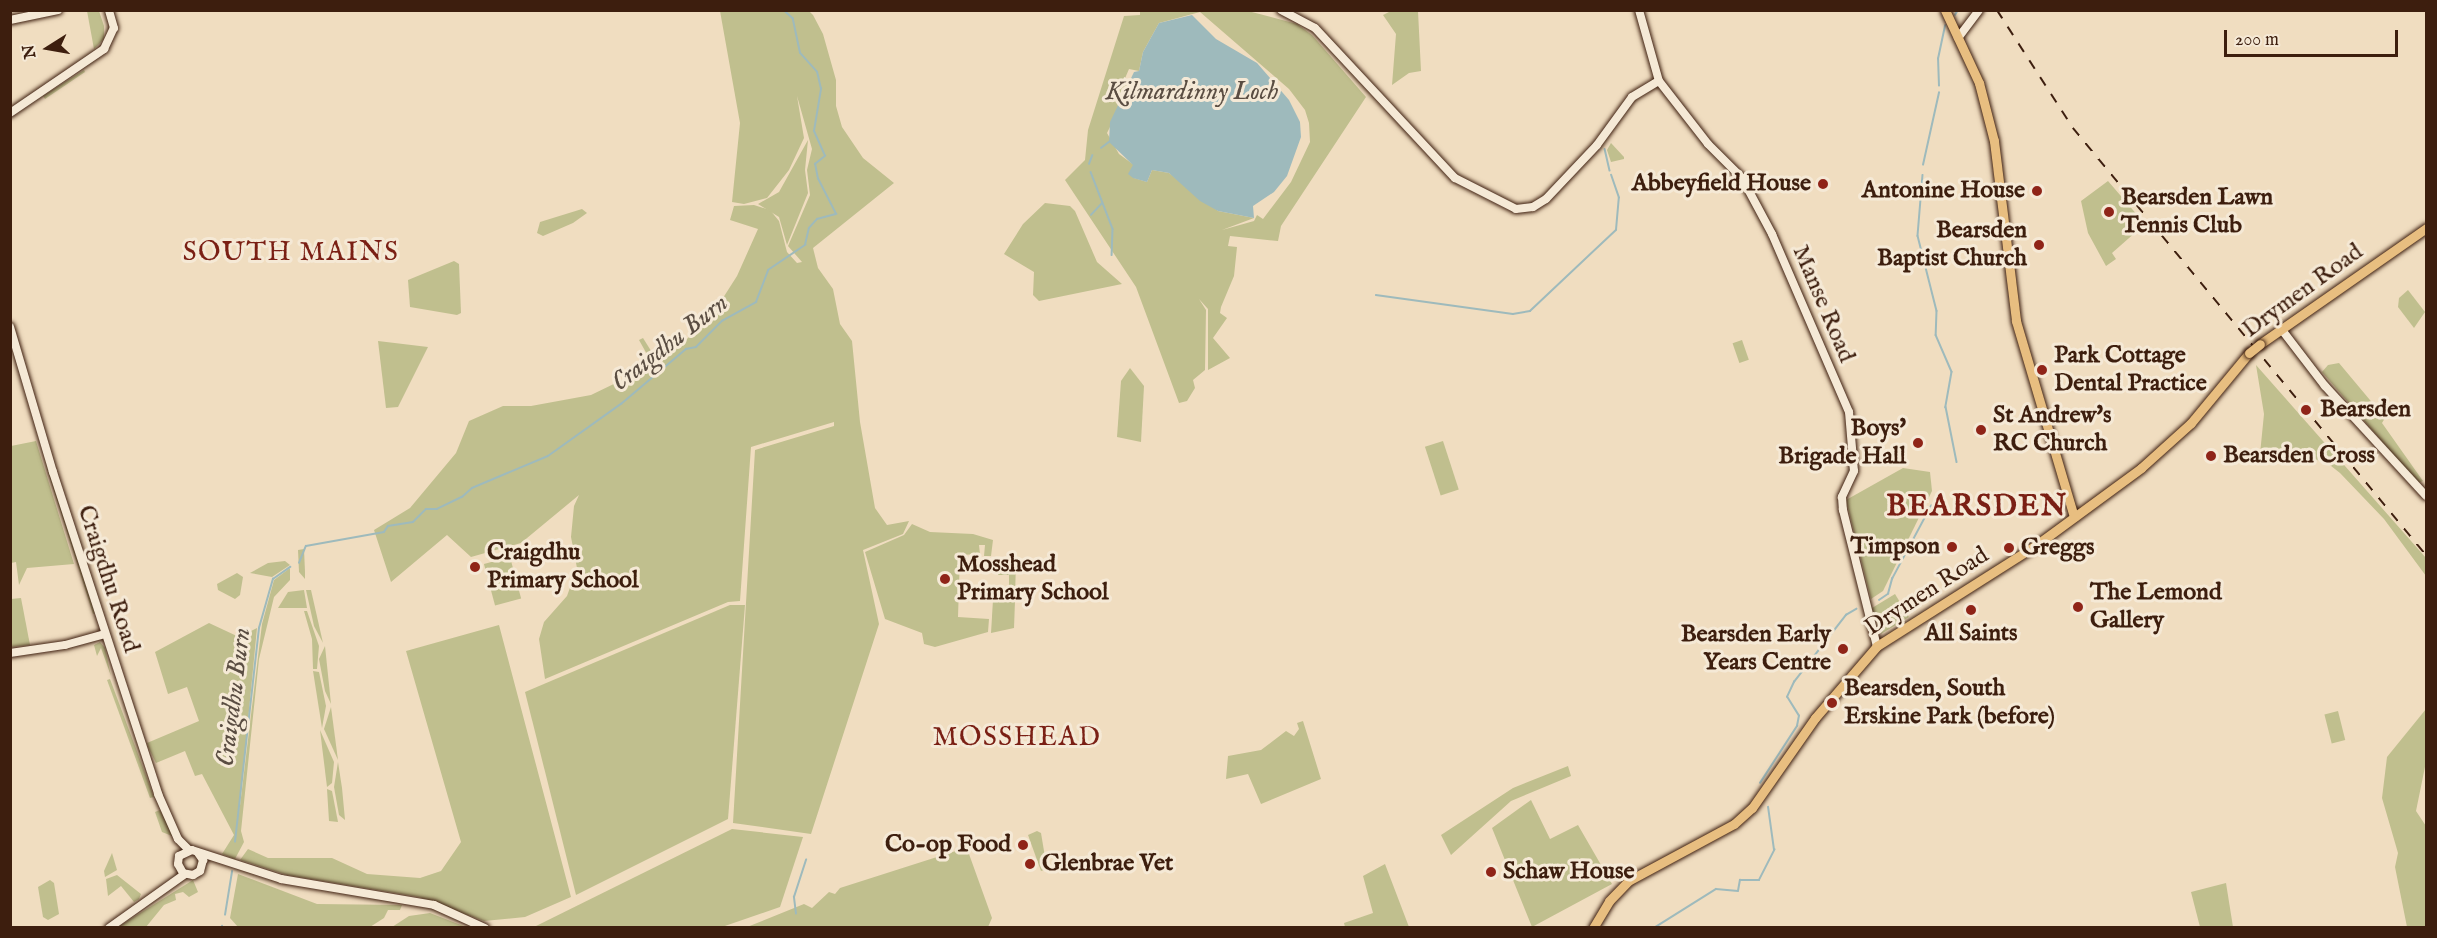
<!DOCTYPE html>
<html>
<head>
<meta charset="utf-8">
<style>
	body { margin:0 }
	#map { position:relative; width:2437px; height:938px; overflow:hidden; background:#f0ddc0; font-family:"IM FELL English",serif }
	div>[style] { position:absolute }
	[style*='--x'] { left:calc(var(--x)*1px); top:calc(var(--y)*1px); width:calc(var(--w)*1px); rotate:calc(var(--a)*1deg) }
	.green>* { inset:0; background:#c0bf8e; transform-origin:0 0 }
	.water>* { inset:0; background:#9ebabc }
	.stream>* { height:1.5px; margin:-0.75px; padding:0 0.75px; transform-origin:0.75px; border-radius:0.75px; background:#9ebabc }
	.roads { filter:drop-shadow(0 0 2px #3d1e0e) drop-shadow(0 0 2px #3d1e0e) }
	.secondary>* { height:8px; margin:-4px; padding:0 4px; transform-origin:4px; border-radius:4px; background:#f5e9d6 }
	.primary>* { height:9px; margin:-4.5px; padding:0 4.5px; transform-origin:4.5px; border-radius:4.5px; background:#e8be80 }
	.rail>* { height:1.5px; margin-top:-0.75px; transform-origin:0; background:repeating-linear-gradient(90deg,#3d1e0e 0 10px,transparent 0 20px) }
	.bridges { filter:drop-shadow(0 0 2px #3d1e0e) drop-shadow(0 0 2px #3d1e0e) }
	.primary-bridge>* { height:9px; margin:-4.5px; padding:0 4.5px; transform-origin:4.5px; border-radius:4.5px; background:#e8be80 }
	.dots>* { width:16px; height:16px; translate:-50% -50%; box-sizing:border-box; border:3px solid #f5e9d6; border-radius:50% }
	span { translate:-50% -50%; white-space:nowrap; text-align:center; line-height:1.15; -webkit-text-stroke:6px #f5e9d6; paint-order:stroke }
	.poi-label { font-size:24px; color:#3d1e0e; font-weight:700 }
	.right { translate:-100% -50%; text-align:right }
	.left { translate:0 -50%; text-align:left }
	.street-label { font-size:24px; color:#3d1e0e }
	.water-label { font-size:26px; color:#5a4d42; font-style:italic }
	.quarter-label { font-size:27px; color:#7a1f14; letter-spacing:1.5px }
	.district-label { font-size:30px; color:#7a1f14; font-weight:700; letter-spacing:1.5px }
	.frame { position:absolute; inset:0; border:12px solid #3d1e0e; pointer-events:none }
	.north { position:absolute; left:18px; top:18px; width:60px; height:60px; -webkit-text-stroke:4px #f5e9d6; paint-order:stroke; rotate:259deg; font-size:16px; font-weight:700; line-height:24px; text-align:center; color:#3d1e0e }
	.north::after { content:''; display:block; margin:auto; width:21px; height:27px; background:#3d1e0e; clip-path:polygon(50% 0,100% 100%,50% 72%,0 100%) }
	.scale { position:absolute; left:2224px; top:30px; width:174px; height:27px; box-sizing:border-box; border:3px solid #3d1e0e; border-top:0; padding-left:8px; font-size:18px; line-height:21px; white-space:nowrap; color:#3d1e0e; -webkit-text-stroke:4px #f5e9d6; paint-order:stroke }
</style>
</head>
<body>
<div id="map">
	<div class="green">
		<i style="clip-path:polygon(87px 11px,99px 11px,104px 26px,104px 39px,94px 49px)"></i>
		<i style="clip-path:polygon(720px 11px,808px 10px,813px 15px,823px 34px,836px 80px,836px 106px,842px 127px,863px 158px,894px 183px,813px 248px,818px 268px,833px 289px,840px 324px,852px 341px,860px 422px,875px 508px,887px 525px,909px 521px,903px 534px,863px 550px,879px 624px,811px 834px,733px 823px,755px 450px,834px 426px,834px 422px,751px 447px,740px 601px,728px 602px,545px 679px,539px 639px,544px 622px,567px 596px,577px 568px,571px 537px,574px 506px,579px 495px,521px 543px,471px 557px,447px 535px,391px 582px,374px 530px,410px 508px,456px 453px,469px 421px,503px 406px,531px 406px,591px 395px,653px 365px,639px 340px,643px 338px,658px 362px,687px 339px,714px 312px,737px 276px,758px 229px,730px 220px,734px 206px,754px 205px,770px 210px,779px 221px,787px 252px,797px 263px,802px 262px,788px 246px,810px 195px,807px 170px,812px 149px,797px 96px,804px 138px,789px 170px,767px 198px,744px 204px,732px 202px,740px 123px)"></i>
		<i style="clip-path:polygon(evenodd,1140px 11px,1248px 11px,1297px 24px,1312px 35px,1366px 97px,1281px 226px,1278px 241px,1230px 236px,1228px 246px,1237px 247px,1234px 276px,1221px 307px,1220px 313px,1227px 318px,1213px 338px,1230px 358px,1208px 370px,1208px 309px,1199px 299px,1206px 310px,1205px 370px,1193px 380px,1195px 388px,1187px 401px,1179px 403px,1136px 287px,1065px 180px,1085px 160px,1088px 130px,1124px 16px,1140px 15px,1140px 11px,1200px 12px,1289px 89px,1305px 110px,1309px 123px,1310px 142px,1291px 182px,1263px 219px,1257px 215px,1254px 221px,1222px 230px,1254px 218px,1218px 211px,1169px 173px,1152px 170px,1147px 182px,1134px 178px,1134px 165px,1119px 154px,1107px 133px,1131px 85px,1123px 83px,1129px 69px,1139px 71px,1143px 52px,1159px 23px,1200px 12px)"></i>
		<i style="clip-path:polygon(1391px 11px,1418px 11px,1421px 71px,1409px 73px,1392px 85px,1396px 34px,1383px 15px)"></i>
		<i style="clip-path:polygon(84px 70px,85px 72px,45px 99px,43px 96px)"></i>
		<i style="clip-path:polygon(808px 140px,805px 170px,808px 193px,787px 245px,779px 217px,758px 204px,779px 192px)"></i>
		<i style="clip-path:polygon(1611px 143px,1624px 157px,1624px 159px,1611px 162px,1607px 150px)"></i>
		<i style="clip-path:polygon(2108px 181px,2145px 224px,2112px 253px,2116px 259px,2106px 266px,2088px 233px,2081px 201px)"></i>
		<i style="clip-path:polygon(1045px 203px,1070px 206px,1075px 211px,1097px 262px,1122px 284px,1039px 301px,1033px 295px,1034px 272px,1004px 254px,1023px 224px)"></i>
		<i style="clip-path:polygon(582px 209px,587px 213px,573px 223px,543px 236px,537px 233px,540px 222px)"></i>
		<i style="clip-path:polygon(454px 261px,459px 264px,461px 313px,457px 315px,410px 307px,408px 280px)"></i>
		<i style="clip-path:polygon(2408px 290px,2425px 312px,2414px 328px,2398px 307px,2399px 298px)"></i>
		<i style="left:1742px;top:340px;width:21px;height:10px;rotate:71deg"></i>
		<i style="clip-path:polygon(378px 341px,428px 347px,398px 407px,386px 408px)"></i>
		<i style="clip-path:polygon(2339px 363px,2385px 418px,2382px 423px,2423px 481px,2418px 483px,2322px 372px,2328px 365px)"></i>
		<i style="clip-path:polygon(2256px 365px,2426px 558px,2426px 576px,2384px 519px,2340px 473px,2326px 462px,2269px 450px,2260px 454px,2264px 414px)"></i>
		<i style="clip-path:polygon(1130px 368px,1144px 386px,1141px 442px,1117px 437px,1121px 381px)"></i>
		<i style="clip-path:polygon(38px 429px,95px 613px,93px 614px,48px 472px)"></i>
		<i style="clip-path:polygon(36px 441px,74px 564px,27px 568px,19px 585px,16px 562px,11px 563px,11px 446px)"></i>
		<i style="left:1443px;top:441px;width:51px;height:19px;rotate:72deg"></i>
		<i style="clip-path:polygon(1903px 468px,1930px 472px,1932px 491px,1883px 591px,1871px 599px,1846px 500px)"></i>
		<i style="clip-path:polygon(912px 524px,930px 532px,973px 534px,993px 540px,991px 556px,984px 556px,985px 545px,979px 545px,980px 554px,960px 555px,958px 617px,989px 619px,988px 632px,935px 647px,924px 644px,922px 633px,885px 619px,865px 552px,904px 535px)"></i>
		<i style="clip-path:polygon(304px 549px,305px 572px,305px 579px,299px 572px,298px 550px)"></i>
		<i style="left:510px;top:557px;width:43px;height:27px;rotate:75deg"></i>
		<i style="clip-path:polygon(998px 558px,1016px 560px,1015px 598px,1009px 598px,1009px 575px,998px 575px)"></i>
		<i style="clip-path:polygon(285px 561px,290px 565px,272px 577px,250px 573px,268px 563px)"></i>
		<i style="clip-path:polygon(290px 568px,290px 580px,274px 597px,259px 659px,241px 831px,244px 842px,235px 859px,222px 854px,234px 835px,202px 774px,195px 776px,185px 751px,156px 763px,148px 747px,147px 743px,199px 721px,187px 687px,168px 694px,155px 652px,209px 623px,239px 637px,257px 628px,239px 814px,262px 624px,274px 580px)"></i>
		<i style="clip-path:polygon(237px 573px,243px 577px,240px 595px,235px 599px,218px 590px,217px 584px)"></i>
		<i style="clip-path:polygon(304px 590px,307px 608px,278px 608px,288px 592px)"></i>
		<i style="clip-path:polygon(306px 590px,311px 590px,323px 643px,314px 626px)"></i>
		<i style="clip-path:polygon(1895px 594px,1909px 617px,1881px 634px,1872px 608px)"></i>
		<i style="clip-path:polygon(21px 598px,30px 645px,11px 647px,11px 599px)"></i>
		<i style="clip-path:polygon(993px 600px,1015px 601px,1014px 628px,991px 633px)"></i>
		<i style="clip-path:polygon(730px 605px,745px 605px,728px 819px,576px 895px,525px 692px)"></i>
		<i style="clip-path:polygon(304px 611px,307px 611px,319px 646px,317px 669px,313px 669px,312px 639px)"></i>
		<i style="clip-path:polygon(499px 625px,571px 897px,525px 917px,484px 921px,419px 897px,287px 875px,240px 860px,248px 849px,268px 858px,332px 858px,367px 874px,420px 878px,441px 871px,461px 842px,406px 651px)"></i>
		<i style="clip-path:polygon(100px 642px,105px 648px,111px 676px,101px 648px,97px 656px,94px 645px)"></i>
		<i style="clip-path:polygon(325px 646px,331px 704px,325px 691px,319px 659px)"></i>
		<i style="clip-path:polygon(313px 671px,319px 672px,326px 706px,322px 728px)"></i>
		<i style="clip-path:polygon(110px 679px,154px 797px,150px 798px,107px 680px)"></i>
		<i style="clip-path:polygon(331px 707px,338px 760px,324px 729px)"></i>
		<i style="clip-path:polygon(2426px 709px,2426px 762px,2416px 811px,2426px 826px,2426px 927px,2407px 927px,2395px 867px,2398px 853px,2382px 798px,2387px 757px)"></i>
		<i style="left:2338px;top:711px;width:30px;height:14px;rotate:76deg"></i>
		<i style="clip-path:polygon(1303px 721px,1321px 779px,1261px 804px,1248px 774px,1226px 779px,1228px 756px,1261px 750px,1286px 731px,1294px 736px,1299px 729px,1297px 723px)"></i>
		<i style="clip-path:polygon(320px 730px,334px 762px,332px 783px,327px 787px)"></i>
		<i style="clip-path:polygon(338px 762px,342px 788px,345px 820px,339px 815px,334px 787px)"></i>
		<i style="clip-path:polygon(1568px 766px,1571px 776px,1511px 801px,1451px 855px,1441px 835px,1513px 788px)"></i>
		<i style="clip-path:polygon(327px 789px,332px 791px,338px 822px,329px 821px)"></i>
		<i style="clip-path:polygon(1531px 800px,1550px 839px,1578px 825px,1612px 884px,1532px 927px,1492px 828px)"></i>
		<i style="clip-path:polygon(160px 810px,172px 833px,172px 836px,162px 832px,155px 812px)"></i>
		<i style="clip-path:polygon(732px 829px,803px 837px,780px 907px,722px 927px,534px 927px)"></i>
		<i style="clip-path:polygon(1037px 831px,1041px 833px,1047px 869px,1041px 871px,1028px 835px)"></i>
		<i style="clip-path:polygon(962px 849px,969px 854px,992px 918px,988px 927px,747px 927px,804px 904px,812px 908px,829px 892px,835px 894px,840px 888px)"></i>
		<i style="clip-path:polygon(112px 853px,117px 870px,105px 877px,104px 871px)"></i>
		<i style="clip-path:polygon(1385px 864px,1409px 927px,1345px 927px,1344px 923px,1373px 913px,1363px 876px)"></i>
		<i style="clip-path:polygon(238px 874px,317px 904px,402px 905px,400px 910px,388px 910px,384px 918px,370px 927px,238px 927px,230px 918px)"></i>
		<i style="clip-path:polygon(117px 875px,141px 894px,139px 899px,134px 902px,121px 886px,108px 896px,106px 879px)"></i>
		<i style="clip-path:polygon(50px 880px,54px 883px,59px 914px,48px 920px,43px 917px,38px 887px)"></i>
		<i style="clip-path:polygon(193px 880px,198px 892px,189px 897px,183px 892px,175px 894px,176px 900px,164px 905px,146px 927px,118px 927px)"></i>
		<i style="clip-path:polygon(2226px 883px,2233px 927px,2200px 927px,2191px 892px)"></i>
		<i style="clip-path:polygon(430px 913px,466px 927px,392px 927px,409px 916px)"></i>
	</div>
	<div class="water">
		<i style="clip-path:polygon(1192px 15px,1216px 39px,1257px 63px,1289px 100px,1300px 122px,1301px 137px,1287px 176px,1274px 192px,1253px 206px,1254px 218px,1218px 211px,1200px 201px,1169px 173px,1152px 170px,1147px 182px,1133px 178px,1128px 174px,1133px 165px,1109px 142px,1110px 122px,1134px 72px,1139px 71px,1143px 52px,1159px 23px)"></i>
	</div>
	<div class="stream">
		<i style="--x:1955;--y:15;--w:6;--a:-59"></i>
		<i style="--x:1939;--y:86;--w:27;--a:-92"></i>
		<i style="--x:1938;--y:59;--w:34;--a:-78"></i>
		<i style="--x:1101;--y:148;--w:10;--a:-37"></i>
		<i style="--x:1605;--y:149;--w:22;--a:77"></i>
		<i style="--x:1089;--y:164;--w:9;--a:-69"></i>
		<i style="--x:1923;--y:165;--w:74;--a:-77.5"></i>
		<i style="--x:1091;--y:172;--w:61;--a:68.9"></i>
		<i style="--x:1113;--y:229;--w:26;--a:92"></i>
		<i style="--x:1923;--y:175;--w:61;--a:94.7"></i>
		<i style="--x:1918;--y:236;--w:77;--a:75.8"></i>
		<i style="--x:1937;--y:311;--w:24;--a:92"></i>
		<i style="--x:1936;--y:335;--w:40;--a:66.6"></i>
		<i style="--x:1952;--y:372;--w:36;--a:100"></i>
		<i style="--x:1946;--y:407;--w:56;--a:78.7"></i>
		<i style="--x:1091;--y:215;--w:16;--a:-47"></i>
		<i style="--x:1376;--y:295;--w:138;--a:7.9"></i>
		<i style="--x:1513;--y:314;--w:17;--a:-10"></i>
		<i style="--x:1530;--y:311;--w:118;--a:-43.3"></i>
		<i style="--x:1616;--y:230;--w:32;--a:-85"></i>
		<i style="--x:1619;--y:198;--w:24;--a:-109"></i>
		<i style="--x:299;--y:563;--w:18;--a:-68"></i>
		<i style="--x:306;--y:546;--w:79;--a:-10.2"></i>
		<i style="--x:384;--y:532;--w:7;--a:-56"></i>
		<i style="--x:388;--y:526;--w:25;--a:-9"></i>
		<i style="--x:413;--y:522;--w:18;--a:-45"></i>
		<i style="--x:426;--y:509;--w:11;--a:0"></i>
		<i style="--x:437;--y:509;--w:28;--a:-26"></i>
		<i style="--x:462;--y:497;--w:13;--a:-42"></i>
		<i style="--x:472;--y:488;--w:82;--a:-22.8"></i>
		<i style="--x:548;--y:456;--w:90;--a:-35.5"></i>
		<i style="--x:621;--y:404;--w:85;--a:-40.2"></i>
		<i style="--x:686;--y:349;--w:10;--a:-11"></i>
		<i style="--x:696;--y:347;--w:37;--a:-45"></i>
		<i style="--x:722;--y:321;--w:39;--a:-29"></i>
		<i style="--x:756;--y:302;--w:34;--a:-69"></i>
		<i style="--x:768;--y:270;--w:45;--a:-34"></i>
		<i style="--x:805;--y:245;--w:17;--a:-77"></i>
		<i style="--x:809;--y:228;--w:12;--a:-48"></i>
		<i style="--x:817;--y:219;--w:20;--a:-15"></i>
		<i style="--x:836;--y:214;--w:39;--a:-117"></i>
		<i style="--x:818;--y:179;--w:15;--a:-101"></i>
		<i style="--x:815;--y:164;--w:13;--a:-39"></i>
		<i style="--x:825;--y:156;--w:27;--a:-114"></i>
		<i style="--x:814;--y:131;--w:43;--a:-80.5"></i>
		<i style="--x:821;--y:89;--w:17;--a:-103"></i>
		<i style="--x:817;--y:72;--w:25;--a:-132"></i>
		<i style="--x:800;--y:53;--w:35;--a:-102"></i>
		<i style="--x:793;--y:19;--w:13;--a:-138"></i>
		<i style="--x:1879;--y:600;--w:11;--a:-34"></i>
		<i style="--x:1888;--y:594;--w:16;--a:-75"></i>
		<i style="--x:1892;--y:579;--w:83;--a:-61.9"></i>
		<i style="--x:1760;--y:783;--w:68;--a:-57"></i>
		<i style="--x:1797;--y:726;--w:10;--a:-79"></i>
		<i style="--x:1799;--y:716;--w:22;--a:-122"></i>
		<i style="--x:1787;--y:697;--w:17;--a:-65"></i>
		<i style="--x:1794;--y:682;--w:85;--a:-52.2"></i>
		<i style="--x:1846;--y:615;--w:12;--a:-31"></i>
		<i style="--x:235;--y:842;--w:215;--a:-83.6"></i>
		<i style="--x:259;--y:628;--w:51;--a:-74.1"></i>
		<i style="--x:273;--y:579;--w:21;--a:-35"></i>
		<i style="--x:796;--y:914;--w:17;--a:-97"></i>
		<i style="--x:794;--y:897;--w:39;--a:-72"></i>
		<i style="--x:225;--y:915;--w:44;--a:-80.8"></i>
		<i style="--x:221;--y:928;--w:2;--a:-63"></i>
		<i style="--x:1654;--y:928;--w:73;--a:-32.2"></i>
		<i style="--x:1716;--y:889;--w:22;--a:5"></i>
		<i style="--x:1738;--y:891;--w:11;--a:-80"></i>
		<i style="--x:1740;--y:880;--w:19;--a:0"></i>
		<i style="--x:1759;--y:880;--w:34;--a:-63"></i>
		<i style="--x:1774;--y:850;--w:43;--a:-97.9"></i>
	</div>
	<div class="roads">
		<div class="secondary">
			<i style="--x:1281;--y:10;--w:38;--a:28"></i>
			<i style="--x:1315;--y:28;--w:205;--a:47"></i>
			<i style="--x:1455;--y:178;--w:68;--a:26.9"></i>
			<i style="--x:1516;--y:209;--w:17;--a:-7"></i>
			<i style="--x:1533;--y:207;--w:15;--a:-32"></i>
			<i style="--x:1546;--y:199;--w:74;--a:-46.6"></i>
			<i style="--x:1597;--y:145;--w:59;--a:-53.9"></i>
			<i style="--x:1632;--y:97;--w:31;--a:-31"></i>
			<i style="--x:1639;--y:10;--w:74;--a:74.3"></i>
			<i style="--x:1659;--y:81;--w:80;--a:52.1"></i>
			<i style="--x:1708;--y:144;--w:48;--a:45"></i>
			<i style="--x:1742;--y:178;--w:64;--a:61.8"></i>
			<i style="--x:1772;--y:234;--w:194;--a:66.6"></i>
			<i style="--x:1849;--y:412;--w:59;--a:85.2"></i>
			<i style="--x:1854;--y:471;--w:29;--a:115"></i>
			<i style="--x:1842;--y:497;--w:13;--a:86"></i>
			<i style="--x:1843;--y:510;--w:140;--a:76"></i>
			<i style="--x:10;--y:20;--w:49;--a:-11.8"></i>
			<i style="--x:1958;--y:38;--w:35;--a:-53"></i>
			<i style="--x:10;--y:113;--w:114;--a:-34.2"></i>
			<i style="--x:104;--y:49;--w:23;--a:-65"></i>
			<i style="--x:114;--y:28;--w:19;--a:-106"></i>
			<i style="--x:10;--y:327;--w:151;--a:73.5"></i>
			<i style="--x:53;--y:472;--w:339;--a:71.9"></i>
			<i style="--x:158;--y:794;--w:49;--a:66"></i>
			<i style="--x:178;--y:839;--w:16;--a:45"></i>
			<i style="--x:2282;--y:330;--w:71;--a:52.5"></i>
			<i style="--x:2325;--y:386;--w:149;--a:47.4"></i>
			<i style="--x:10;--y:653;--w:56;--a:-8.3"></i>
			<i style="--x:65;--y:645;--w:41;--a:-15.4"></i>
			<i style="--x:198;--y:853;--w:9;--a:54"></i>
			<i style="--x:203;--y:860;--w:11;--a:105"></i>
			<i style="--x:200;--y:871;--w:8;--a:150"></i>
			<i style="--x:193;--y:875;--w:10;--a:-169"></i>
			<i style="--x:183;--y:873;--w:10;--a:-119"></i>
			<i style="--x:178;--y:864;--w:8;--a:-83"></i>
			<i style="--x:179;--y:856;--w:14;--a:-25"></i>
			<i style="--x:192;--y:850;--w:94;--a:18"></i>
			<i style="--x:281;--y:879;--w:155;--a:9.6"></i>
			<i style="--x:434;--y:905;--w:56;--a:24.3"></i>
			<i style="--x:109;--y:928;--w:93;--a:-35.4"></i>
		</div>
		<div class="primary">
			<i style="--x:1945;--y:10;--w:81;--a:65"></i>
			<i style="--x:1979;--y:83;--w:60;--a:75.5"></i>
			<i style="--x:1994;--y:141;--w:181;--a:83"></i>
			<i style="--x:2016;--y:321;--w:204;--a:73.5"></i>
			<i style="--x:2260;--y:344;--w:203;--a:-34.9"></i>
			<i style="--x:1593;--y:928;--w:31;--a:-59"></i>
			<i style="--x:1609;--y:901;--w:28;--a:-46"></i>
			<i style="--x:1628;--y:881;--w:120;--a:-28.3"></i>
			<i style="--x:1734;--y:824;--w:24;--a:-42"></i>
			<i style="--x:1752;--y:808;--w:110;--a:-55"></i>
			<i style="--x:1815;--y:718;--w:95;--a:-49.3"></i>
			<i style="--x:1877;--y:646;--w:192;--a:-32.4"></i>
			<i style="--x:2039;--y:543;--w:127;--a:-36.3"></i>
			<i style="--x:2141;--y:468;--w:67;--a:-42"></i>
			<i style="--x:2191;--y:423;--w:91;--a:-50.4"></i>
		</div>
	</div>
	<div class="rail">
		<i style="--x:1997;--y:10;--w:140;--a:57.2"></i>
		<i style="--x:2073;--y:128;--w:554;--a:50.42"></i>
	</div>
	<div class="bridges">
		<div class="primary-bridge">
			<i style="--x:2249;--y:353;--w:14;--a:-39"></i>
		</div>
	</div>
	<div class="dots">
		<i style="left:1823px;top:184px;background:#8f2418"></i>
		<i style="left:2037px;top:191px;background:#8f2418"></i>
		<i style="left:2109px;top:212px;background:#8f2418"></i>
		<i style="left:2039px;top:245px;background:#8f2418"></i>
		<i style="left:2042px;top:370px;background:#8f2418"></i>
		<i style="left:2306px;top:410px;background:#8f2418"></i>
		<i style="left:1981px;top:430px;background:#8f2418"></i>
		<i style="left:1918px;top:443px;background:#8f2418"></i>
		<i style="left:2211px;top:456px;background:#8f2418"></i>
		<i style="left:1952px;top:547px;background:#8f2418"></i>
		<i style="left:2009px;top:548px;background:#8f2418"></i>
		<i style="left:475px;top:567px;background:#8f2418"></i>
		<i style="left:945px;top:579px;background:#8f2418"></i>
		<i style="left:2078px;top:607px;background:#8f2418"></i>
		<i style="left:1971px;top:610px;background:#8f2418"></i>
		<i style="left:1843px;top:649px;background:#8f2418"></i>
		<i style="left:1832px;top:703px;background:#8f2418"></i>
		<i style="left:1023px;top:845px;background:#8f2418"></i>
		<i style="left:1030px;top:864px;background:#8f2418"></i>
		<i style="left:1491px;top:872px;background:#8f2418"></i>
	</div>
	<div class="poi-label">
		<span class="right" style="left:1811px;top:184px">Abbeyfield House</span>
		<span class="right" style="left:2025px;top:191px">Antonine House</span>
		<span class="left" style="left:2121px;top:212px">Bearsden Lawn<br>Tennis Club</span>
		<span class="right" style="left:2027px;top:245px">Bearsden<br>Baptist Church</span>
		<span class="left" style="left:2054px;top:370px">Park Cottage<br>Dental Practice</span>
		<span class="left" style="left:2320px;top:410px">Bearsden</span>
		<span class="left" style="left:1993px;top:430px">St Andrew's<br>RC Church</span>
		<span class="right" style="left:1906px;top:443px">Boys'<br>Brigade Hall</span>
		<span class="left" style="left:2223px;top:456px">Bearsden Cross</span>
		<span class="right" style="left:1940px;top:547px">Timpson</span>
		<span class="left" style="left:2021px;top:548px">Greggs</span>
		<span class="left" style="left:487px;top:567px">Craigdhu<br>Primary School</span>
		<span class="left" style="left:957px;top:579px">Mosshead<br>Primary School</span>
		<span class="left" style="left:2090px;top:607px">The Lemond<br>Gallery</span>
		<span style="left:1971px;top:634px">All Saints</span>
		<span class="right" style="left:1831px;top:649px">Bearsden Early<br>Years Centre</span>
		<span class="left" style="left:1844px;top:703px">Bearsden, South<br>Erskine Park (before)</span>
		<span class="right" style="left:1011px;top:845px">Co-op Food</span>
		<span class="left" style="left:1042px;top:864px">Glenbrae Vet</span>
		<span class="left" style="left:1503px;top:872px">Schaw House</span>
	</div>
	<div class="street-label">
		<span style="left:2303px;top:291px;rotate:-36deg">Drymen Road</span>
		<span style="left:1823px;top:304px;rotate:67deg">Manse Road</span>
		<span style="left:108px;top:579px;rotate:72deg">Craigdhu Road</span>
		<span style="left:1927px;top:592px;rotate:-33deg">Drymen Road</span>
	</div>
	<div class="water-label">
		<span style="left:1192px;top:92px">Kilmardinny Loch</span>
		<span style="left:670px;top:343px;rotate:-38deg">Craigdhu Burn</span>
		<span style="left:234px;top:697px;rotate:-83deg">Craigdhu Burn</span>
	</div>
	<div class="quarter-label">
		<span style="left:291px;top:254px">SOUTH MAINS</span>
		<span style="left:1017px;top:739px">MOSSHEAD</span>
	</div>
	<div class="district-label">
		<span style="left:1977px;top:507px">BEARSDEN</span>
	</div>
	<div class="frame"></div>
	<div class="north">N</div>
	<div class="scale">200 m</div>
</div>
</body>
</html>
